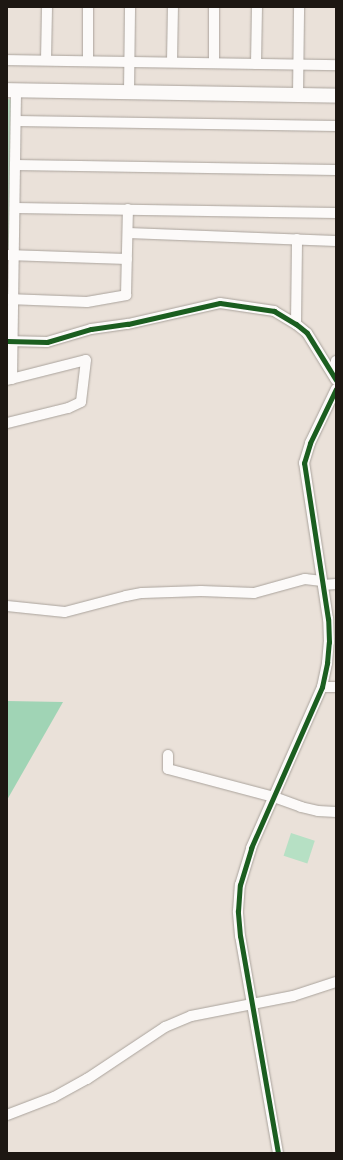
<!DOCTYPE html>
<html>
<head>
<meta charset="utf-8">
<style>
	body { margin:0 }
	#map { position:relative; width:343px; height:1160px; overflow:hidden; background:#eae1d9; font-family:Figtree,sans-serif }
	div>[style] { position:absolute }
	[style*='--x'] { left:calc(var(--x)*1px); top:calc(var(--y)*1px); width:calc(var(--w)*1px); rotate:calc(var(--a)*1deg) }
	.green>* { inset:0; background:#b6e0c4; transform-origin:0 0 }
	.forest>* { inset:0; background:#a0d4b5 }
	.roads { filter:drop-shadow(0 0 1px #aaa39c) drop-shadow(0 0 1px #aaa39c) }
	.street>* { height:10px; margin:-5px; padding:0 5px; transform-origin:5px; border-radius:5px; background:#fcfaf9 }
	.secondary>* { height:14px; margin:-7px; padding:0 7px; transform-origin:7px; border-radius:7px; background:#fcfaf9 }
	.cycleway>* { height:5px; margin:-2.5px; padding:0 2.5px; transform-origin:2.5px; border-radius:2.5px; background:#1b5e20 }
	span { translate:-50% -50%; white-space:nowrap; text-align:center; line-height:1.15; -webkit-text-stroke:4px #fff; paint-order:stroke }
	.frame { position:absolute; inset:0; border:8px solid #1d1712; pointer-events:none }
</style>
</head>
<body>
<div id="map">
	<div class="green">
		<i style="clip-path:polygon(7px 99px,13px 100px,10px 249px,7px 249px)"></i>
		<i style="left:291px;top:833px;width:25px;height:24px;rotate:18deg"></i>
	</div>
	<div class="forest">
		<i style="clip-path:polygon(7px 701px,63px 702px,7px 800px)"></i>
	</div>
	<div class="roads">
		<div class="street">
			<i style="--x:7;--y:60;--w:329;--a:0.9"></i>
			<i style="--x:46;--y:60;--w:53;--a:-88.9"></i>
			<i style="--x:88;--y:61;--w:54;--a:-90"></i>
			<i style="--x:172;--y:62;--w:55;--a:-89"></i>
			<i style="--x:214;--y:63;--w:56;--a:-90"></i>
			<i style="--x:256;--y:64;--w:57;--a:-89"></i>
			<i style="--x:129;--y:92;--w:85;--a:-89.3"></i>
			<i style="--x:298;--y:95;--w:88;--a:-89.3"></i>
			<i style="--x:16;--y:121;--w:320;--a:0.9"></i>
			<i style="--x:15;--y:165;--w:321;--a:0.9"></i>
			<i style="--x:15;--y:208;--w:321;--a:0.9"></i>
			<i style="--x:128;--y:233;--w:208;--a:2.2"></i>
			<i style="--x:7;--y:255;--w:120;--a:1.9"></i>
			<i style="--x:7;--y:299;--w:80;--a:2.1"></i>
			<i style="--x:87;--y:302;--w:40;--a:-10"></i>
			<i style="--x:126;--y:295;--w:86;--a:-88.7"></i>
			<i style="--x:296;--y:324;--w:85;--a:-89.3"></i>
			<i style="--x:7;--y:341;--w:40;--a:1.4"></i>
			<i style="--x:47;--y:342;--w:46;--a:-16.5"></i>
			<i style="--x:91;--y:329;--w:37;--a:-8"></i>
			<i style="--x:128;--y:324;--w:94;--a:-12.9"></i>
			<i style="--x:220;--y:303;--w:55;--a:8.4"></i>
			<i style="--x:274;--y:311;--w:26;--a:31"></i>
			<i style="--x:296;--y:324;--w:14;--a:39"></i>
			<i style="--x:307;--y:333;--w:55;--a:58.3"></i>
			<i style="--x:335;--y:378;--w:17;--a:-87"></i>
			<i style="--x:12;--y:379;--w:289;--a:-89.2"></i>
			<i style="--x:7;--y:380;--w:81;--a:-14.2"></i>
			<i style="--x:86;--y:360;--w:42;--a:96.8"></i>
			<i style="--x:81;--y:402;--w:14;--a:155"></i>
			<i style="--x:68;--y:408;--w:63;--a:166.2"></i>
			<i style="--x:323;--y:585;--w:13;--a:-4"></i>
			<i style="--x:7;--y:606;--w:58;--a:5.9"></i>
			<i style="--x:65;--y:612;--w:63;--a:-14.7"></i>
			<i style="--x:126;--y:596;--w:16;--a:-11"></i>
			<i style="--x:142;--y:593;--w:59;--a:-1.9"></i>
			<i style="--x:201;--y:591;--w:53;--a:2.2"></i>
			<i style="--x:254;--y:593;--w:53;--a:-15.4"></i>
			<i style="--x:305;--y:579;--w:17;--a:7"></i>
			<i style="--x:322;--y:687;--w:14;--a:0"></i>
			<i style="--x:168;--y:755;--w:14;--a:90"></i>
			<i style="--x:168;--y:769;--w:110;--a:14.8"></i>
			<i style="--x:274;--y:797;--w:29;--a:20"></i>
			<i style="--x:301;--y:807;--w:17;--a:13"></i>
			<i style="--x:318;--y:811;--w:18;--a:3"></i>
			<i style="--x:7;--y:1115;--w:50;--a:-21"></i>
			<i style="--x:54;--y:1097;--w:38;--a:-29"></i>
			<i style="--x:87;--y:1079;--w:94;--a:-33.7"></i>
			<i style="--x:165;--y:1027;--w:28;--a:-23"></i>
			<i style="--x:191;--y:1016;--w:104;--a:-11.1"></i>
			<i style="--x:293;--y:996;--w:45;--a:-18"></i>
			<i style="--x:278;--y:1153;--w:220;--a:-99.9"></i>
			<i style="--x:240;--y:936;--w:25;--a:-95"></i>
			<i style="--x:238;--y:911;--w:26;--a:-86"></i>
			<i style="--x:240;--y:885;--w:39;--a:-73"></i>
			<i style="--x:251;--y:848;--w:176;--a:-66.2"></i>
			<i style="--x:322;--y:687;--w:25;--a:-78"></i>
			<i style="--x:327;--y:663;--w:21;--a:-85"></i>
			<i style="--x:329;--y:642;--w:23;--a:-92"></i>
			<i style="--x:328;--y:619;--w:158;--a:-98.7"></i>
			<i style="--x:304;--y:463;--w:21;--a:-73"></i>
			<i style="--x:310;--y:443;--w:60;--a:-64.3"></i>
		</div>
		<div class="secondary">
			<i style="--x:7;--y:90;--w:329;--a:1"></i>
		</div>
	</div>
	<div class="cycleway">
		<i style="--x:7;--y:341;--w:40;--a:1.4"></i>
		<i style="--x:47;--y:342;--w:46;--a:-16.5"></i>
		<i style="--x:91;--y:329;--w:37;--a:-8"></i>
		<i style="--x:128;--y:324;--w:94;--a:-12.9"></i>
		<i style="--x:220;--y:303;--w:55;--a:8.4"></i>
		<i style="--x:274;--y:311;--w:26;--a:31"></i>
		<i style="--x:296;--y:324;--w:14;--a:39"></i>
		<i style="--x:307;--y:333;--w:55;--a:58.3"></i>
		<i style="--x:278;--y:1153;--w:220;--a:-99.9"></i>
		<i style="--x:240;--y:936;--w:25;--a:-95"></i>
		<i style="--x:238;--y:911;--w:26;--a:-86"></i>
		<i style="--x:240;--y:885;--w:39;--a:-73"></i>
		<i style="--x:251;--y:848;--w:176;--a:-66.2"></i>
		<i style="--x:322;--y:687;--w:25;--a:-78"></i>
		<i style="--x:327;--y:663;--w:21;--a:-85"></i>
		<i style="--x:329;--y:642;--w:23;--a:-92"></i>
		<i style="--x:328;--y:619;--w:158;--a:-98.7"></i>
		<i style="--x:304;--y:463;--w:21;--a:-73"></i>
		<i style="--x:310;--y:443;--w:60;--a:-64.3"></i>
	</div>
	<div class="frame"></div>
</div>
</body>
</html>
